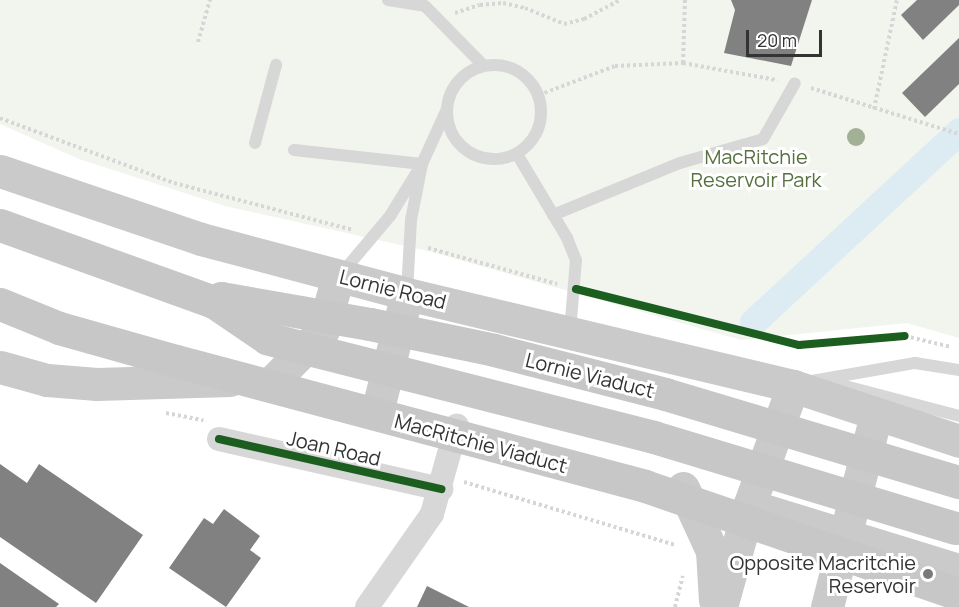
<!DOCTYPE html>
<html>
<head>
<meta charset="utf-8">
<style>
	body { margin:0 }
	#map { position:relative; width:959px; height:607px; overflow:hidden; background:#fff; font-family:Manrope,sans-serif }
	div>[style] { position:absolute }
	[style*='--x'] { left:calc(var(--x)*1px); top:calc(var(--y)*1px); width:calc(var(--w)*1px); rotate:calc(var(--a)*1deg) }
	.green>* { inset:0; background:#f1f5ed }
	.canal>* { height:27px; margin:-13.5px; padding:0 13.5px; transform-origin:13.5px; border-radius:13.5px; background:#ddebf3 }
	.building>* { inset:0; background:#818181 }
	.path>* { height:4px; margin-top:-2px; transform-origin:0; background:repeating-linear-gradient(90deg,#d6d6d6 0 3px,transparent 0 6px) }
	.service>* { height:12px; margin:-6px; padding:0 6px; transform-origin:6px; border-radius:6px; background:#d7d7d7 }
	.service>.ring { margin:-6px; padding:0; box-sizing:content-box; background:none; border:12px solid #d7d7d7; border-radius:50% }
	.minor>* { height:24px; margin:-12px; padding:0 12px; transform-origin:12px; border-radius:12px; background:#d7d7d7 }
	.primary>* { height:33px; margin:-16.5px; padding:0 16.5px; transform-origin:16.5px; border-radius:16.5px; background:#cacaca }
	.trunk>* { height:33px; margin:-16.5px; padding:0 16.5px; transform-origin:16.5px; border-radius:16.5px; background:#c7c7c7 }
	.trunk-bridge>* { height:33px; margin:-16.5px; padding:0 16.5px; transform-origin:16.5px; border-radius:16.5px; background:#c7c7c7 }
	.cycleway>* { height:8px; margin:-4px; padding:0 4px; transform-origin:4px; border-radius:4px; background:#1b5e20 }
	.trees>* { width:18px; height:18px; margin:-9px; border-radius:50%; background:#a2b095 }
	.dots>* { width:16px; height:16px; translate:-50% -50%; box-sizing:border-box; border:3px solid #fff; border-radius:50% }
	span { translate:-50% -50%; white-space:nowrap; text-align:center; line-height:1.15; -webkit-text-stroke:6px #fff; paint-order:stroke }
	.park-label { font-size:20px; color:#56703f }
	.street-label { font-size:20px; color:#333 }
	.poi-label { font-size:20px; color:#333 }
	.right { translate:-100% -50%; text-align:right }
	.scale { position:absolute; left:746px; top:30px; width:76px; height:27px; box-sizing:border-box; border:3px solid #333; border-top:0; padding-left:8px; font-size:18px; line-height:21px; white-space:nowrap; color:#333; -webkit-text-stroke:4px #fff; paint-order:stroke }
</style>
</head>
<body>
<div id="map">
	<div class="green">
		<i style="clip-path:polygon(0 0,959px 0,959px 338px,907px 323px,741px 340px,432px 252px,225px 206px,79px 159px,0 124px)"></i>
	</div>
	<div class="canal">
		<i style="--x:753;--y:322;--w:281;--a:-42.8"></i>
	</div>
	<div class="building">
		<i style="clip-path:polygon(731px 0,812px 0,791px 66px,724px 53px,735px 10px)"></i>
		<i style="clip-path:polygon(917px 0,959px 0,959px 5px,923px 40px,901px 15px)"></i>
		<i style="clip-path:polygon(959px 38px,959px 84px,925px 117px,902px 93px)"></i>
		<i style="clip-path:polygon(0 464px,27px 483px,39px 464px,143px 535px,96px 603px,0 537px)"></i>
		<i style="clip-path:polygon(224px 509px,260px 536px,250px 550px,261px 558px,226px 607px,169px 568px,204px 518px,213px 524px)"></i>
		<i style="clip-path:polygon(0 563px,59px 604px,56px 607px,0 607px)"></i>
		<i style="clip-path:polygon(427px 586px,469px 607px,417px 607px)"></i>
	</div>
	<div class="path">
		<i style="--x:455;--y:13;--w:26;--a:-18"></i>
		<i style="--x:480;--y:5;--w:23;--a:-5"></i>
		<i style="--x:503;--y:3;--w:23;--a:13"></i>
		<i style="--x:525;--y:8;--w:42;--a:22.3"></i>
		<i style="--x:564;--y:24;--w:21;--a:-14"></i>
		<i style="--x:584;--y:19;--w:41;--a:-27.8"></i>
		<i style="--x:198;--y:42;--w:44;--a:-74.1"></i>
		<i style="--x:683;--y:63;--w:63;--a:-88.2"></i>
		<i style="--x:811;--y:88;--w:155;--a:17.3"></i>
		<i style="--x:539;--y:95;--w:81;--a:-20.9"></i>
		<i style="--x:615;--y:66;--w:68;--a:-2.5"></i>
		<i style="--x:683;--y:63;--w:96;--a:10.3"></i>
		<i style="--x:874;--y:109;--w:111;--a:-78.1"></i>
		<i style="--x:0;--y:118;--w:186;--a:20.5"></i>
		<i style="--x:174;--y:183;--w:185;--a:14.7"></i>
		<i style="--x:428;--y:248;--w:134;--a:15.6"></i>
		<i style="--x:905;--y:336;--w:47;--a:13.4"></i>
		<i style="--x:166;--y:413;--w:38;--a:11"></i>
		<i style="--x:464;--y:482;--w:220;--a:16.6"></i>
		<i style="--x:675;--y:607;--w:32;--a:-76"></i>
	</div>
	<div class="service">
		<i style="--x:388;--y:0;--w:37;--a:9"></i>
		<i style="--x:425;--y:6;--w:83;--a:45.5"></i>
		<i class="ring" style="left:447px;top:65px;width:82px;height:82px"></i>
		<i style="--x:255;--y:143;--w:81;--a:-74.9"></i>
		<i style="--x:294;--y:150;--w:129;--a:6.2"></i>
		<i style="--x:422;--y:164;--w:57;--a:101.1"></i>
		<i style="--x:411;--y:220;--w:71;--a:93.2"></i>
		<i style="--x:517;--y:154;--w:98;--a:59.2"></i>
		<i style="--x:567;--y:238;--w:24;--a:68"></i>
		<i style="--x:576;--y:260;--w:72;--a:94.8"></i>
		<i style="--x:553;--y:215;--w:137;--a:-22.3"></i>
		<i style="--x:680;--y:163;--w:86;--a:-16.1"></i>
		<i style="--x:763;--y:139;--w:64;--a:-60.3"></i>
		<i style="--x:342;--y:273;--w:75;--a:-49.9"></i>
		<i style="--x:390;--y:216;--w:61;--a:-58.4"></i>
		<i style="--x:422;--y:164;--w:58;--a:-65.6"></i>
		<i style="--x:826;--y:381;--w:138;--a:14.7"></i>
		<i style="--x:806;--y:382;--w:111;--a:-9.9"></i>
		<i style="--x:915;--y:363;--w:45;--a:9"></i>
	</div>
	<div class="minor">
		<i style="--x:219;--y:439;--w:228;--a:12.7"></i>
		<i style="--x:367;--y:607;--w:113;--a:-55"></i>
		<i style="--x:432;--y:514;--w:92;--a:-74.3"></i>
	</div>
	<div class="primary">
		<i style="--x:0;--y:171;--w:212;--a:18.7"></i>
		<i style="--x:201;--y:239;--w:213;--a:14.9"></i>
		<i style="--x:407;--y:294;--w:397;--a:13.4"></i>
		<i style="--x:793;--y:386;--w:175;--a:18.3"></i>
		<i style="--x:0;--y:367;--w:49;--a:15.5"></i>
		<i style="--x:47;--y:380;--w:50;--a:4.6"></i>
		<i style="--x:97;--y:384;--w:133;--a:-1.7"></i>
		<i style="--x:275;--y:379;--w:69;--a:-45.6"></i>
		<i style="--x:323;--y:330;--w:56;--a:-74.5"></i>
		<i style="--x:379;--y:404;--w:106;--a:-75.8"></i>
		<i style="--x:683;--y:488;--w:69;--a:65.3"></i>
		<i style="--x:712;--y:551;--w:49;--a:86.5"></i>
		<i style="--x:757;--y:508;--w:211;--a:17.1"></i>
		<i style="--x:721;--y:607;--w:105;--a:-74.5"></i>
		<i style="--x:749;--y:506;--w:128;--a:-69.9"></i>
		<i style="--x:827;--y:607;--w:186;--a:-75.7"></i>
	</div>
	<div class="trunk">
		<i style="--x:0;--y:225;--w:227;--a:19.8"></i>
	</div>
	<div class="trunk-bridge">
		<i style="--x:0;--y:304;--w:64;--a:22.1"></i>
		<i style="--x:59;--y:328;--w:122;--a:15.8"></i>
		<i style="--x:176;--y:361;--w:485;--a:14.9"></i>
		<i style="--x:645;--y:486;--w:332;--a:19"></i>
		<i style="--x:955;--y:528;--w:314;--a:-163.2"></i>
		<i style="--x:654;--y:437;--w:399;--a:-165.7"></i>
		<i style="--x:267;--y:338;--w:64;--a:-145.8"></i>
		<i style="--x:214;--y:302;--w:8;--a:-30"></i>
		<i style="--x:221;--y:298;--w:151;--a:9.9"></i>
		<i style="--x:370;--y:324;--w:127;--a:11.8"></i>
		<i style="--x:494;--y:350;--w:177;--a:14.4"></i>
		<i style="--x:665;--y:394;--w:307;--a:16.7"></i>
	</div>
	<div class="cycleway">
		<i style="--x:576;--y:289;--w:230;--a:14.1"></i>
		<i style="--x:799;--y:345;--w:106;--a:-4.9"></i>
		<i style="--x:219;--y:439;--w:228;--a:12.7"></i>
	</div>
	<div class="trees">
		<i style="left:856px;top:137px"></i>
	</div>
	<div class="dots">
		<i style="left:928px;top:574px;background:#7a7a7a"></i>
	</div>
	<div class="park-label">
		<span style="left:756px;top:168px">MacRitchie<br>Reservoir Park</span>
	</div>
	<div class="street-label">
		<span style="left:393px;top:289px;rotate:14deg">Lornie Road</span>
		<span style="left:590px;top:375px;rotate:14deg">Lornie Viaduct</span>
		<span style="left:481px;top:443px;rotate:15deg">MacRitchie Viaduct</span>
		<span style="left:334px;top:448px;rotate:13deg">Joan Road</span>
	</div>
	<div class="poi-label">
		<span class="right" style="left:916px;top:574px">Opposite Macritchie<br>Reservoir</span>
	</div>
	<div class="scale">20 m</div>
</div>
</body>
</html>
